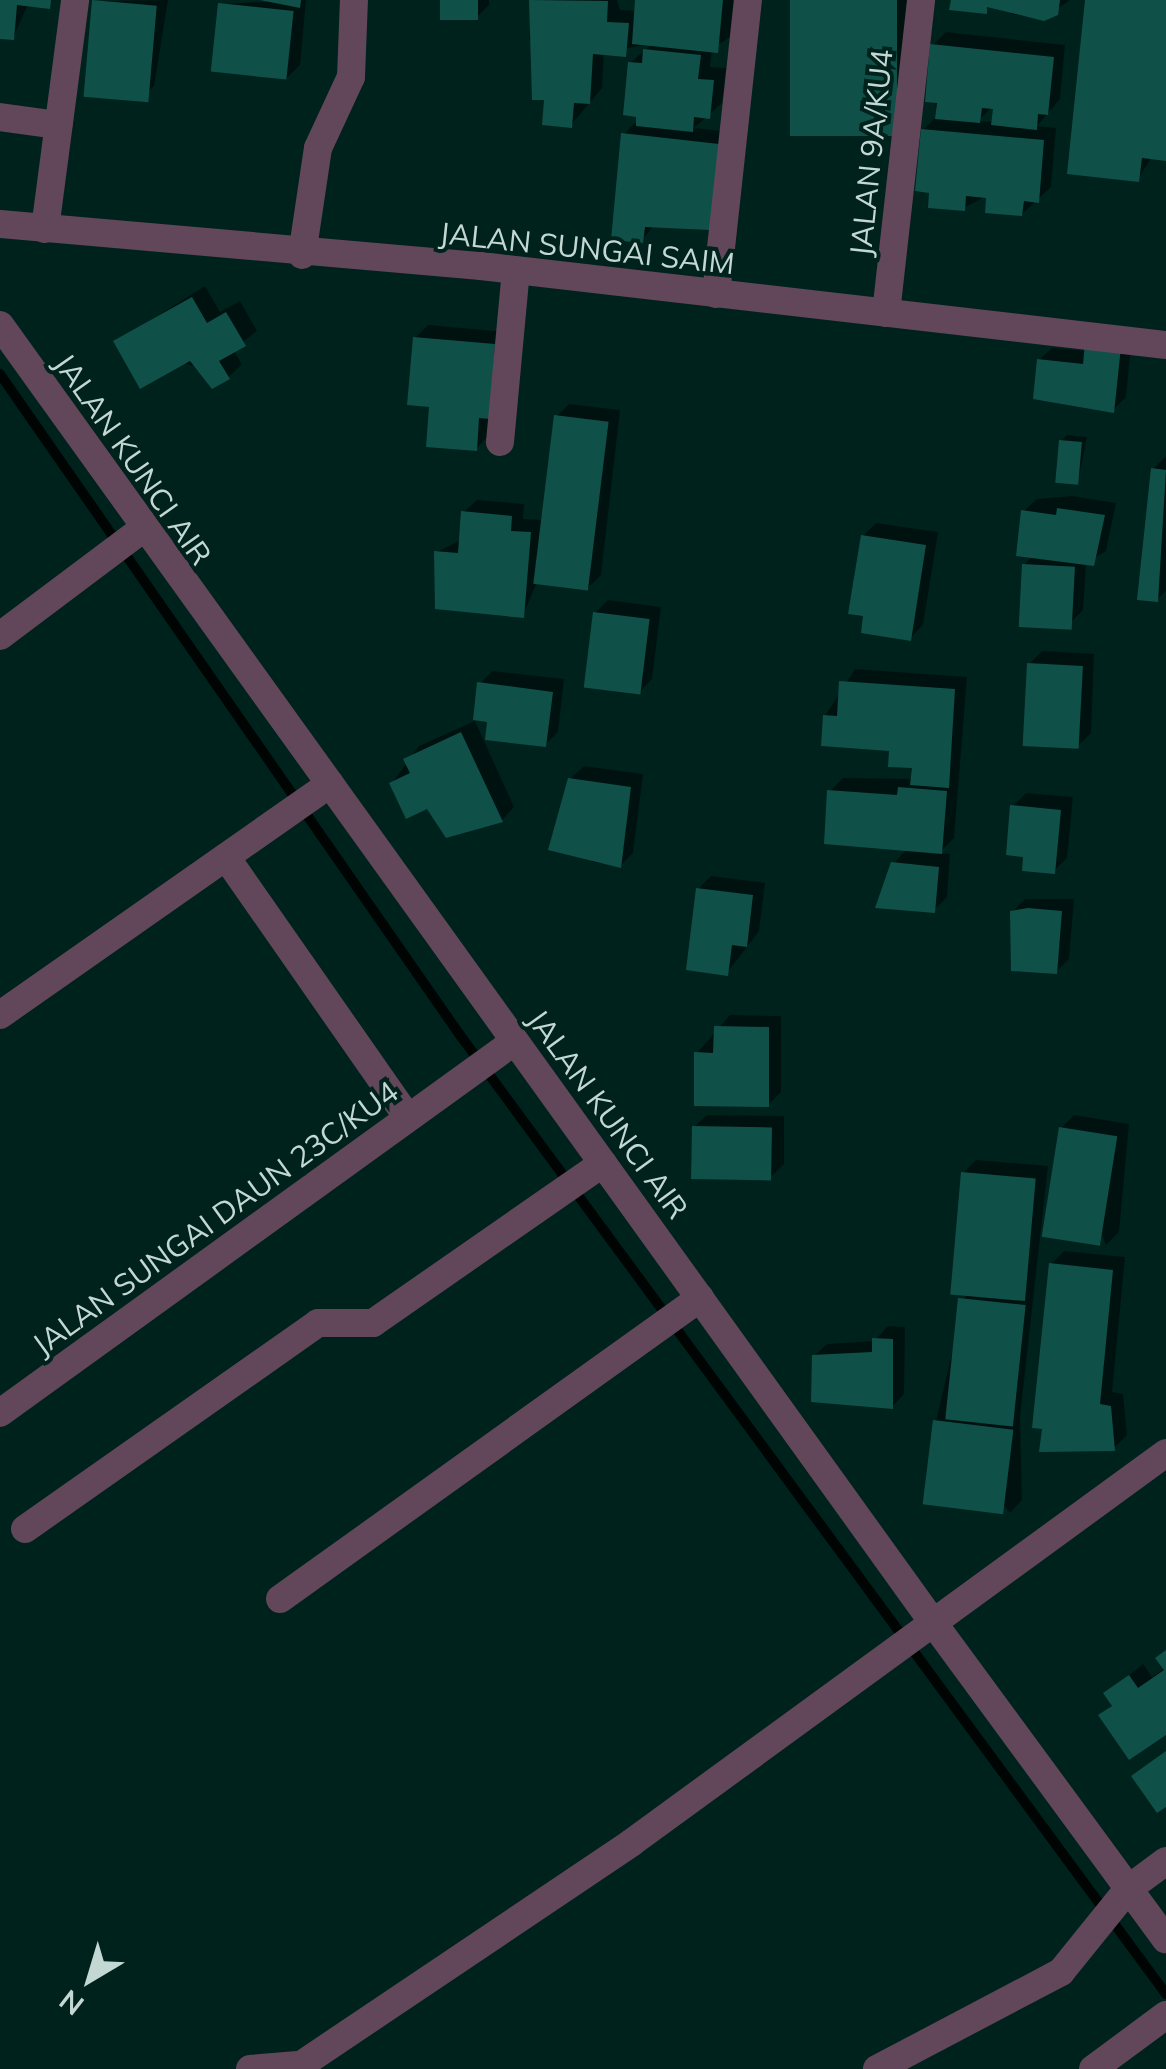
<!DOCTYPE html>
<html>
<head>
<meta charset="utf-8">
<style>
	body { margin:0 }
	#map { position:relative; width:1166px; height:2069px; overflow:hidden; background:#00221d; font-family:Mulish,sans-serif }
	div>[style] { position:absolute }
	[style*='--x'] { left:calc(var(--x)*1px); top:calc(var(--y)*1px); width:calc(var(--w)*1px); rotate:calc(var(--a)*1deg) }
	.shadow>* { inset:0; background:#0007 }
	.stream>* { height:10px; margin:-5px; padding:0 5px; transform-origin:5px; border-radius:5px; background:#000504 }
	.building>* { inset:0; background:#0f5149; transform-origin:0 0 }
	.minor>* { height:28px; margin:-14px; padding:0 14px; transform-origin:14px; border-radius:14px; background:#62475a }
	.tertiary>* { height:28px; margin:-14px; padding:0 14px; transform-origin:14px; border-radius:14px; background:#62475a }
	span { translate:-50% -50%; white-space:nowrap; text-align:center; line-height:1.15; -webkit-text-stroke:8px #00221d; paint-order:stroke }
	.street-label { font-size:30px; color:#c4d8d3 }
	.north { position:absolute; left:40px; top:1929px; width:100px; height:100px; -webkit-text-stroke:8px #00221d; paint-order:stroke; rotate:218deg; font-size:28px; font-weight:700; line-height:40px; text-align:center; color:#c4d8d3 }
	.north::after { content:''; display:block; margin:auto; width:35px; height:45px; background:#c4d8d3; clip-path:polygon(50% 0,100% 100%,50% 72%,0 100%) }
</style>
</head>
<body>
<div id="map">
	<div class="shadow">
		<i style="clip-path:polygon(0 0,55px 0,28px 4px,13px 38px,0 36px)"></i>
		<i style="clip-path:polygon(168px 0,154px 86px,141px 99px,94px 1px)"></i>
		<i style="clip-path:polygon(306px 0,300px 65px,287px 78px,221px 4px)"></i>
		<i style="clip-path:polygon(442px 0,489px 0,489px 5px,476px 18px)"></i>
		<i style="clip-path:polygon(532px 0,617px 0,620px 10px,637px 11px,638px 0,734px 0,730px 37px,712px 49px,710px 67px,726px 68px,722px 103px,694px 128px,731px 132px,642px 240px,624px 134px,637px 121px,630px 63px,652px 44px,604px 52px,602px 88px,571px 125px,539px 41px,529px 40px)"></i>
		<i style="clip-path:polygon(793px 0,907px 0,894px 131px,881px 144px)"></i>
		<i style="clip-path:polygon(953px 0,1070px 0,1043px 19px,1011px 14px,1012px 7px,952px 7px)"></i>
		<i style="clip-path:polygon(1088px 0,1166px 0,1166px 159px,1152px 157px,1138px 179px)"></i>
		<i style="clip-path:polygon(evenodd,946px 32px,1065px 45px,1060px 99px,1037px 126px,1056px 128px,1051px 187px,1022px 214px,988px 195px,964px 208px,923px 130px,936px 117px,933px 45px,946px 32px,996px 103px,994px 122px,978px 121px,996px 103px)"></i>
		<i style="clip-path:polygon(205px 286px,220px 312px,240px 301px,257px 331px,233px 350px,242px 364px,229px 377px,116px 342px)"></i>
		<i style="clip-path:polygon(428px 325px,507px 332px,488px 436px,476px 449px,432px 405px,415px 338px)"></i>
		<i style="clip-path:polygon(1132px 335px,1126px 397px,1113px 410px,1039px 360px,1052px 348px,1087px 351px)"></i>
		<i style="clip-path:polygon(569px 404px,620px 410px,601px 575px,588px 588px,537px 582px,523px 615px,437px 552px,461px 540px,464px 512px,477px 500px,524px 504px,523px 519px,544px 520px,556px 417px)"></i>
		<i style="clip-path:polygon(1067px 435px,1087px 437px,1078px 483px,1061px 441px)"></i>
		<i style="clip-path:polygon(1166px 456px,1166px 591px,1157px 600px,1153px 469px)"></i>
		<i style="clip-path:polygon(1072px 496px,1116px 503px,1106px 551px,1086px 563px,1083px 610px,1070px 623px,1024px 565px,1033px 555px,1024px 511px,1037px 499px)"></i>
		<i style="clip-path:polygon(876px 523px,938px 532px,923px 625px,910px 638px,866px 614px,863px 536px)"></i>
		<i style="clip-path:polygon(608px 600px,661px 607px,652px 679px,640px 692px,595px 613px)"></i>
		<i style="clip-path:polygon(1042px 651px,1094px 654px,1091px 733px,1078px 746px,1029px 664px)"></i>
		<i style="clip-path:polygon(855px 669px,967px 677px,954px 838px,939px 853px,950px 854px,947px 897px,934px 910px,893px 864px,908px 848px,830px 791px,843px 778px,913px 779px,914px 766px,892px 748px,825px 716px)"></i>
		<i style="clip-path:polygon(492px 671px,564px 679px,558px 732px,545px 745px,490px 720px,480px 684px)"></i>
		<i style="clip-path:polygon(475px 721px,514px 807px,502px 820px,428px 806px,392px 783px,419px 746px)"></i>
		<i style="clip-path:polygon(584px 766px,643px 774px,633px 853px,620px 866px,592px 862px,570px 779px)"></i>
		<i style="clip-path:polygon(1026px 793px,1073px 797px,1067px 858px,1054px 871px,1026px 855px,1013px 806px)"></i>
		<i style="clip-path:polygon(711px 876px,765px 883px,759px 931px,727px 973px,698px 889px)"></i>
		<i style="clip-path:polygon(1025px 899px,1074px 899px,1069px 959px,1056px 972px,1012px 912px)"></i>
		<i style="clip-path:polygon(730px 1015px,781px 1016px,781px 1092px,768px 1105px,697px 1053px)"></i>
		<i style="clip-path:polygon(707px 1115px,784px 1116px,784px 1164px,771px 1177px,694px 1127px)"></i>
		<i style="clip-path:polygon(1074px 1115px,1129px 1124px,1119px 1232px,1106px 1245px,1061px 1128px)"></i>
		<i style="clip-path:polygon(976px 1160px,1048px 1166px,1020px 1417px,1022px 1500px,1010px 1513px,936px 1421px,966px 1294px,963px 1173px)"></i>
		<i style="clip-path:polygon(1064px 1251px,1125px 1257px,1112px 1392px,1123px 1394px,1127px 1435px,1114px 1448px,1051px 1264px)"></i>
		<i style="clip-path:polygon(888px 1326px,905px 1327px,904px 1394px,892px 1407px,814px 1356px,827px 1344px,874px 1341px)"></i>
		<i style="clip-path:polygon(1166px 1650px,1166px 1732px,1102px 1716px,1113px 1704px,1106px 1694px,1143px 1664px,1152px 1677px,1165px 1668px)"></i>
	</div>
	<div class="stream">
		<i style="--x:0;--y:374;--w:805;--a:55.17"></i>
		<i style="--x:460;--y:1035;--w:1191;--a:53.64"></i>
	</div>
	<div class="building">
		<i style="clip-path:polygon(0 0,51px 0,50px 9px,17px 5px,14px 40px,0 39px)"></i>
		<i style="left:92px;top:0;width:65px;height:97px;rotate:5deg"></i>
		<i style="clip-path:polygon(260px 0,301px 0,300px 8px)"></i>
		<i style="left:440px;top:0;width:38px;height:20px"></i>
		<i style="clip-path:polygon(529px 0,608px 1px,607px 22px,629px 23px,626px 57px,593px 54px,590px 104px,574px 103px,572px 128px,542px 125px,544px 100px,532px 100px)"></i>
		<i style="clip-path:polygon(635px 0,723px 0,718px 53px,632px 44px)"></i>
		<i style="left:790px;top:0;width:107px;height:136px"></i>
		<i style="clip-path:polygon(951px 0,1060px 0,1058px 15px,1044px 21px,987px 7px,987px 14px,949px 10px)"></i>
		<i style="clip-path:polygon(1085px 0,1166px 0,1166px 161px,1142px 158px,1139px 182px,1067px 174px)"></i>
		<i style="left:218px;top:3px;width:76px;height:69px;rotate:6deg"></i>
		<i style="clip-path:polygon(930px 44px,1054px 57px,1048px 115px,1038px 114px,1037px 130px,991px 125px,993px 109px,982px 108px,980px 123px,935px 119px,937px 103px,925px 102px)"></i>
		<i style="clip-path:polygon(643px 49px,701px 55px,698px 79px,714px 80px,710px 119px,694px 117px,693px 132px,636px 126px,636px 117px,623px 115px,628px 62px,642px 63px)"></i>
		<i style="clip-path:polygon(921px 129px,1044px 140px,1039px 203px,1024px 201px,1022px 216px,985px 213px,986px 198px,966px 196px,965px 211px,928px 208px,929px 193px,915px 191px)"></i>
		<i style="clip-path:polygon(621px 133px,719px 144px,710px 230px,645px 227px,643px 243px,611px 240px)"></i>
		<i style="clip-path:polygon(192px 297px,207px 323px,226px 312px,246px 346px,219px 361px,230px 379px,212px 389px,190px 361px,140px 389px,113px 341px)"></i>
		<i style="clip-path:polygon(413px 337px,495px 344px,490px 419px,479px 418px,477px 451px,426px 447px,429px 407px,407px 405px)"></i>
		<i style="clip-path:polygon(1085px 343px,1121px 347px,1114px 413px,1033px 399px,1037px 359px,1083px 364px)"></i>
		<i style="left:554px;top:415px;width:55px;height:170px;rotate:7deg"></i>
		<i style="left:1059px;top:440px;width:23px;height:43px;rotate:5deg"></i>
		<i style="clip-path:polygon(1151px 468px,1166px 470px,1158px 602px,1137px 600px)"></i>
		<i style="clip-path:polygon(1057px 508px,1105px 515px,1094px 566px,1016px 556px,1021px 510px,1056px 515px)"></i>
		<i style="clip-path:polygon(461px 511px,512px 516px,511px 531px,531px 532px,524px 618px,435px 609px,434px 551px,458px 553px)"></i>
		<i style="clip-path:polygon(861px 535px,926px 545px,911px 641px,861px 633px,863px 616px,848px 614px)"></i>
		<i style="left:1022px;top:564px;width:53px;height:63px;rotate:3deg"></i>
		<i style="left:593px;top:612px;width:57px;height:76px;rotate:7deg"></i>
		<i style="left:1027px;top:663px;width:56px;height:83px;rotate:3deg"></i>
		<i style="clip-path:polygon(839px 681px,955px 689px,949px 788px,910px 785px,912px 768px,888px 767px,889px 751px,821px 746px,823px 715px,837px 716px)"></i>
		<i style="clip-path:polygon(477px 682px,553px 692px,546px 747px,485px 740px,487px 722px,473px 720px)"></i>
		<i style="clip-path:polygon(461px 732px,503px 822px,446px 838px,427px 809px,406px 819px,389px 783px,410px 773px,403px 759px)"></i>
		<i style="clip-path:polygon(568px 778px,631px 787px,621px 868px,548px 850px)"></i>
		<i style="clip-path:polygon(898px 787px,947px 791px,942px 854px,824px 844px,827px 790px,897px 795px)"></i>
		<i style="clip-path:polygon(1010px 805px,1061px 810px,1055px 874px,1022px 871px,1023px 857px,1006px 855px)"></i>
		<i style="clip-path:polygon(891px 862px,939px 867px,935px 913px,875px 908px)"></i>
		<i style="clip-path:polygon(696px 888px,753px 895px,747px 947px,732px 945px,728px 976px,686px 970px)"></i>
		<i style="clip-path:polygon(1028px 908px,1062px 911px,1057px 974px,1011px 971px,1010px 911px)"></i>
		<i style="clip-path:polygon(714px 1026px,769px 1027px,769px 1107px,694px 1106px,694px 1052px,713px 1053px)"></i>
		<i style="left:692px;top:1126px;width:80px;height:53px;rotate:1deg"></i>
		<i style="left:1059px;top:1127px;width:59px;height:111px;rotate:9deg"></i>
		<i style="left:961px;top:1172px;width:75px;height:123px;rotate:5deg"></i>
		<i style="clip-path:polygon(1049px 1263px,1113px 1270px,1100px 1404px,1111px 1406px,1115px 1451px,1039px 1452px,1042px 1429px,1032px 1428px)"></i>
		<i style="left:958px;top:1298px;width:68px;height:122px;rotate:6deg"></i>
		<i style="clip-path:polygon(872px 1338px,893px 1339px,893px 1409px,811px 1402px,812px 1355px,872px 1352px)"></i>
		<i style="left:933px;top:1420px;width:81px;height:85px;rotate:7deg"></i>
		<i style="clip-path:polygon(1166px 1650px,1166px 1735px,1129px 1760px,1098px 1715px,1112px 1706px,1103px 1693px,1129px 1675px,1138px 1688px,1164px 1670px,1155px 1658px)"></i>
		<i style="clip-path:polygon(1166px 1751px,1166px 1807px,1157px 1813px,1131px 1776px)"></i>
	</div>
	<div class="minor">
		<i style="--x:0;--y:117;--w:59;--a:7.9"></i>
		<i style="--x:45;--y:229;--w:231;--a:-82.5"></i>
		<i style="--x:302;--y:255;--w:108;--a:-81.5"></i>
		<i style="--x:318;--y:148;--w:78;--a:-65.1"></i>
		<i style="--x:351;--y:77;--w:77;--a:-87.8"></i>
		<i style="--x:716;--y:294;--w:296;--a:-83.8"></i>
		<i style="--x:886;--y:313;--w:315;--a:-83.6"></i>
		<i style="--x:500;--y:442;--w:172;--a:-84.7"></i>
		<i style="--x:0;--y:636;--w:176;--a:-36.9"></i>
		<i style="--x:226;--y:857;--w:318;--a:55.1"></i>
		<i style="--x:0;--y:1015;--w:403;--a:-35"></i>
		<i style="--x:0;--y:1413;--w:635;--a:-35.84"></i>
		<i style="--x:25;--y:1529;--w:358;--a:-35.1"></i>
		<i style="--x:318;--y:1323;--w:55;--a:0"></i>
		<i style="--x:373;--y:1323;--w:280;--a:-34.8"></i>
		<i style="--x:280;--y:1599;--w:517;--a:-35.63"></i>
		<i style="--x:932;--y:1621;--w:395;--a:53.7"></i>
		<i style="--x:877;--y:2069;--w:208;--a:-27.8"></i>
		<i style="--x:1061;--y:1972;--w:107;--a:-51.1"></i>
		<i style="--x:1128;--y:1889;--w:47;--a:-36.4"></i>
		<i style="--x:1093;--y:2069;--w:91;--a:-36.5"></i>
	</div>
	<div class="tertiary">
		<i style="--x:0;--y:224;--w:483;--a:5"></i>
		<i style="--x:481;--y:266;--w:690;--a:6.58"></i>
		<i style="--x:0;--y:325;--w:1596;--a:54.28"></i>
		<i style="--x:250;--y:2069;--w:48;--a:-4.8"></i>
		<i style="--x:295;--y:2069;--w:405;--a:-33.9"></i>
		<i style="--x:631;--y:1843;--w:662;--a:-36.09"></i>
	</div>
	<div class="street-label">
		<span style="left:871px;top:153px;rotate:-84deg">JALAN 9A/KU4</span>
		<span style="left:587px;top:248px;rotate:6deg">JALAN SUNGAI SAIM</span>
		<span style="left:133px;top:459px;rotate:55deg">JALAN KUNCI AIR</span>
		<span style="left:608px;top:1114px;rotate:54deg">JALAN KUNCI AIR</span>
		<span style="left:215px;top:1218px;rotate:-36deg">JALAN SUNGAI DAUN 23C/KU4</span>
	</div>
	<div class="north">N</div>
</div>
</body>
</html>
